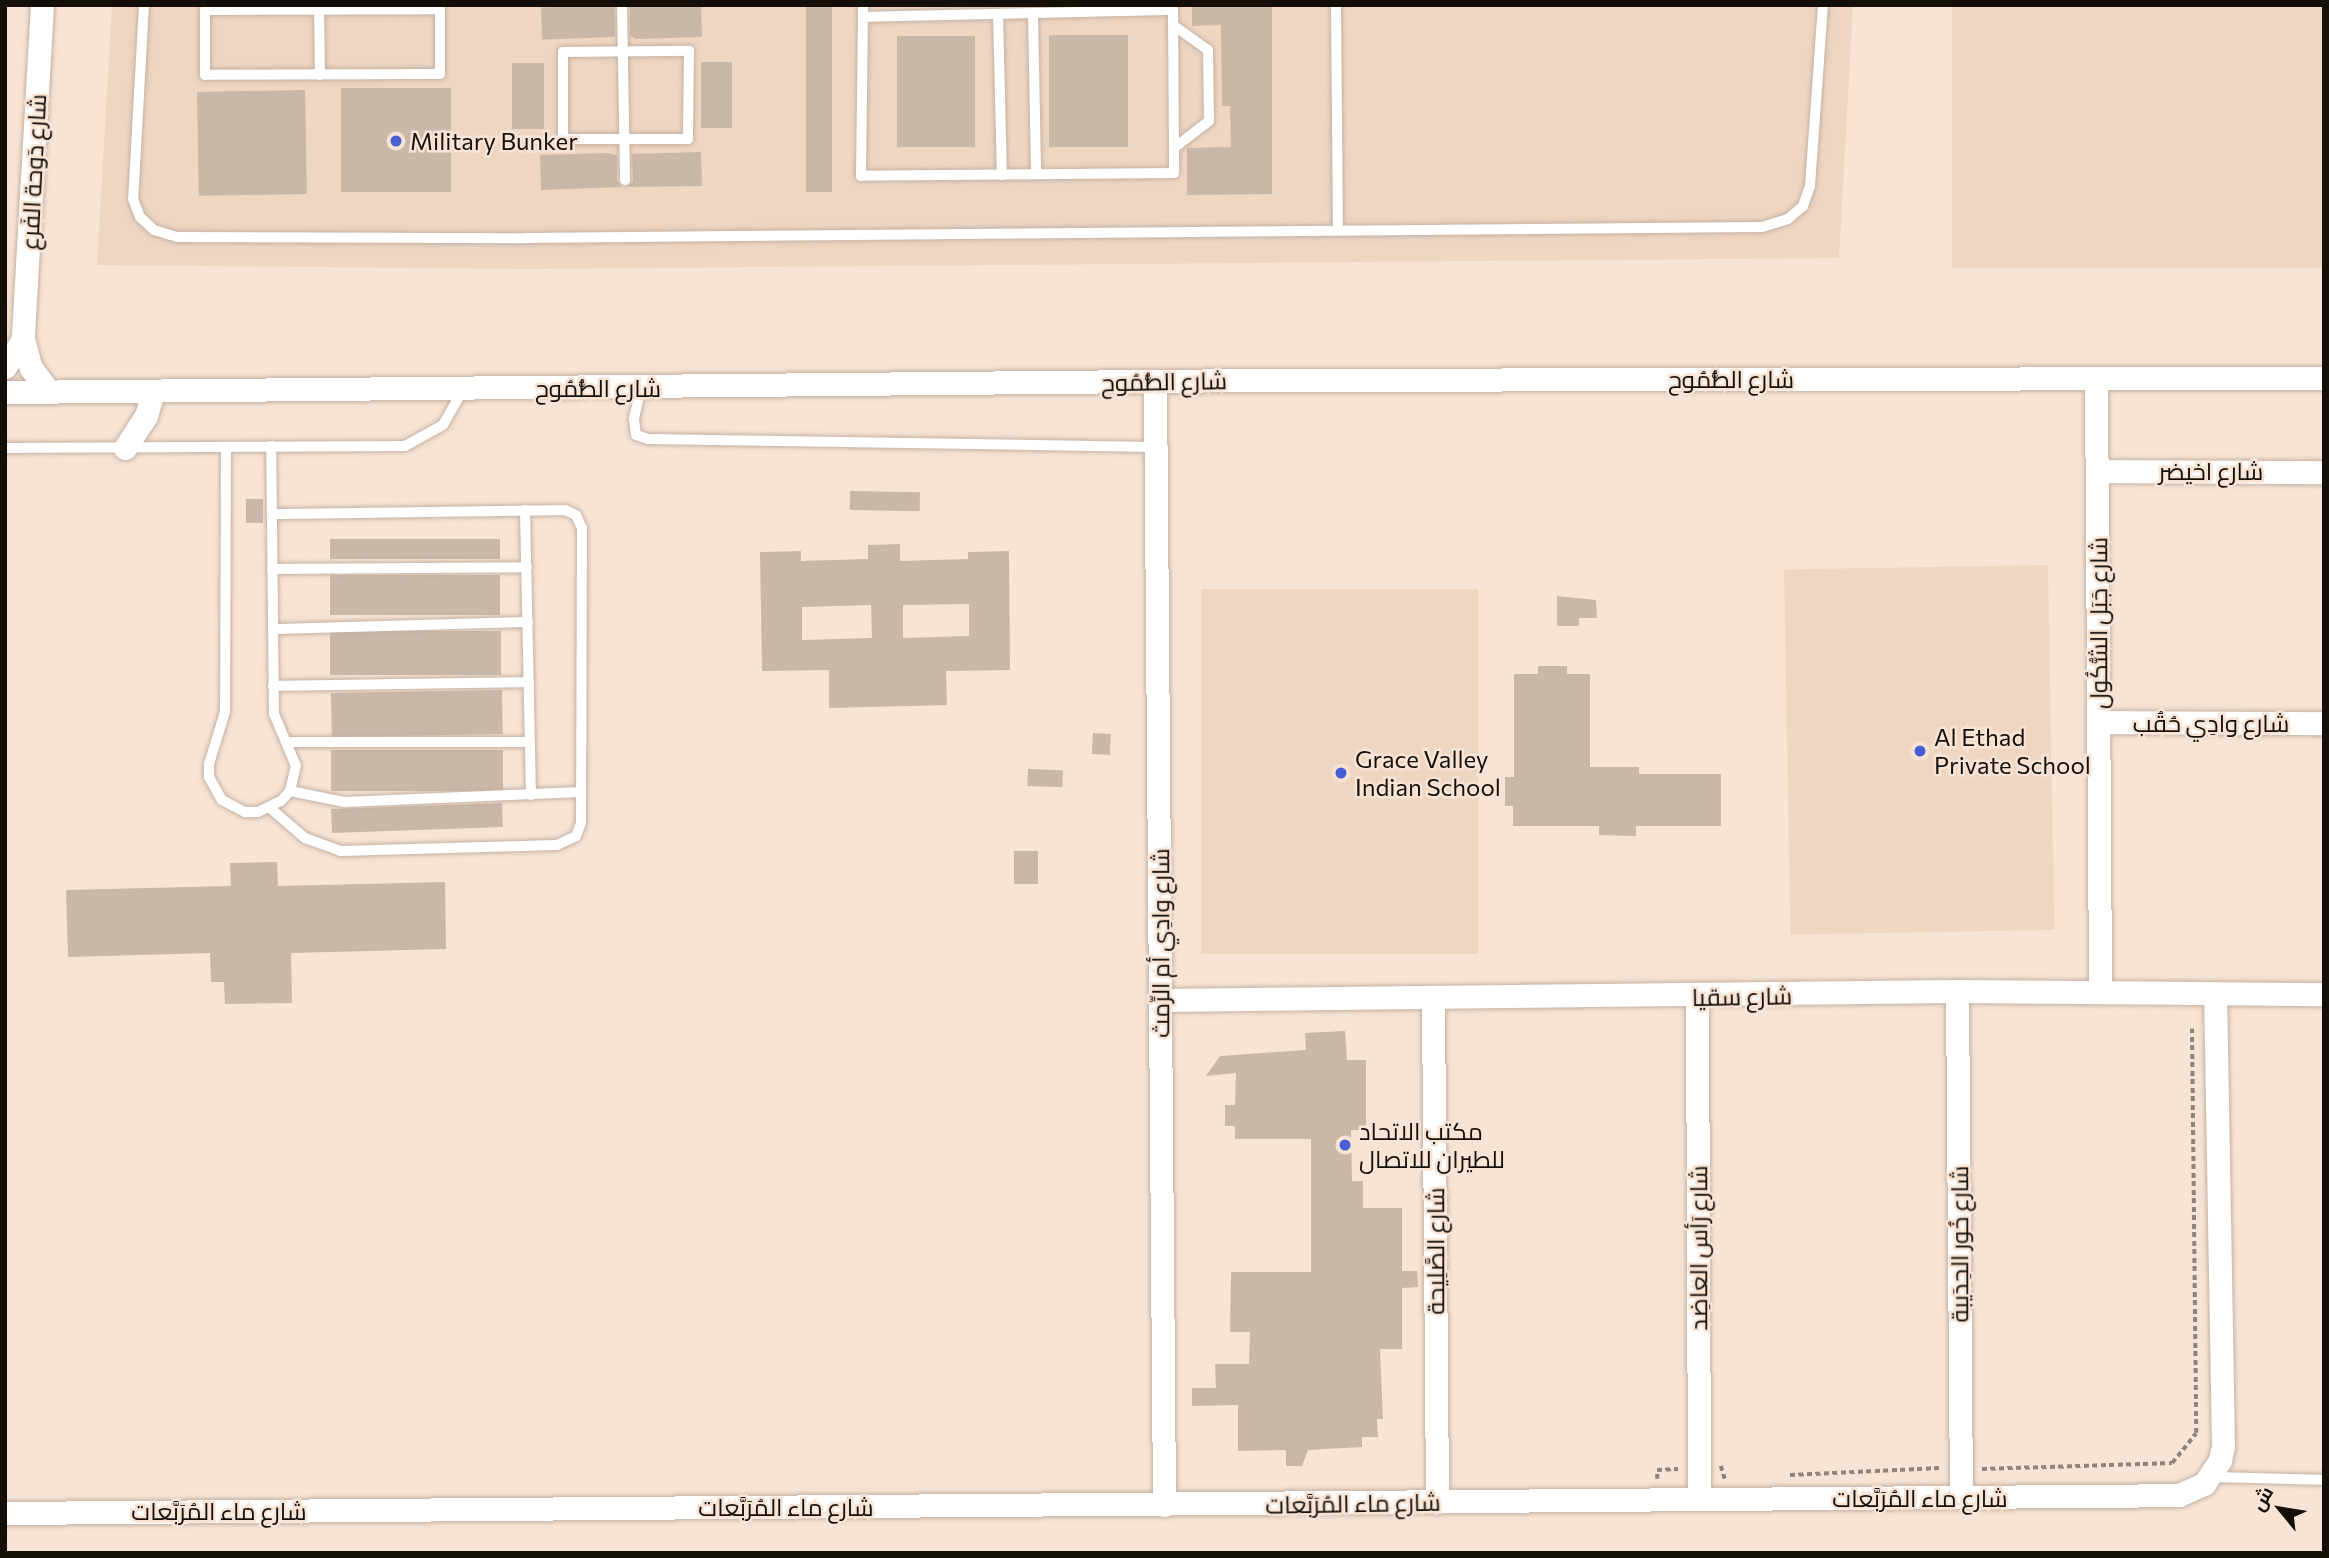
<!DOCTYPE html>
<html>
<head>
<meta charset="utf-8">
<style>
	body { margin:0 }
	#map { position:relative; width:2329px; height:1558px; overflow:hidden; background:#f7e4d4; font-family:Commissioner,Cairo,sans-serif }
	div>[style] { position:absolute }
	[style*='--x'] { left:calc(var(--x)*1px); top:calc(var(--y)*1px); width:calc(var(--w)*1px); rotate:calc(var(--a)*1deg) }
	.built>* { inset:0; background:#efd6c1; transform-origin:0 0 }
	.building>* { inset:0; background:#c9b7a8; transform-origin:0 0 }
	.path>* { height:3.5px; margin-top:-1.75px; transform-origin:0; background:repeating-linear-gradient(90deg,#908378 0 5px,transparent 0 8.5px) }
	.roads { filter:drop-shadow(0 0 2px #c4b1a3) drop-shadow(0 0 2px #c4b1a3) }
	.service>* { height:10px; margin:-5px; padding:0 5px; transform-origin:5px; border-radius:5px; background:#fff }
	.minor>* { height:23px; margin:-11.5px; padding:0 11.5px; transform-origin:11.5px; border-radius:11.5px; background:#fff }
	.dots>* { width:19px; height:19px; translate:-50% -50%; box-sizing:border-box; border:4px solid #f7e4d4; border-radius:50% }
	span { translate:-50% -50%; white-space:nowrap; text-align:center; line-height:1.15; -webkit-text-stroke:5px #f7e4d4; paint-order:stroke }
	.poi-label { font-size:24px; color:#150f0a }
	.left { translate:0 -50%; text-align:left }
	.street-label { font-size:24px; color:#150f0a }
	.frame { position:absolute; inset:0; border:7px solid #150f0a; pointer-events:none }
	.north { position:absolute; left:2245px; top:1474px; width:70px; height:70px; -webkit-text-stroke:5px #f7e4d4; paint-order:stroke; rotate:300deg; font-size:19px; font-weight:700; line-height:28px; text-align:center; color:#150f0a }
	.north::after { content:''; display:block; margin:auto; width:24px; height:32px; background:#150f0a; clip-path:polygon(50% 0,100% 100%,50% 72%,0 100%) }
</style>
</head>
<body>
<div id="map">
	<div class="built">
		<i style="clip-path:polygon(112px 5px,1853px 5px,1839px 258px,525px 269px,97px 265px)"></i>
		<i style="left:1952px;top:5px;width:372px;height:263px"></i>
		<i style="left:2048px;top:565px;width:365px;height:264px;rotate:89deg"></i>
		<i style="left:1478px;top:589px;width:365px;height:277px;rotate:90deg"></i>
	</div>
	<div class="building">
		<i style="left:614px;top:5px;width:32px;height:73px;rotate:88deg"></i>
		<i style="clip-path:polygon(630px 5px,701px 5px,702px 37px,636px 39px,630px 36px)"></i>
		<i style="left:806px;top:5px;width:26px;height:187px"></i>
		<i style="clip-path:polygon(1192px 5px,1272px 5px,1272px 194px,1187px 195px,1187px 148px,1231px 147px,1230px 106px,1222px 106px,1221px 25px,1192px 26px)"></i>
		<i style="left:1049px;top:35px;width:79px;height:112px"></i>
		<i style="left:897px;top:36px;width:78px;height:111px"></i>
		<i style="left:732px;top:62px;width:66px;height:31px;rotate:90deg"></i>
		<i style="left:512px;top:63px;width:32px;height:66px"></i>
		<i style="left:451px;top:88px;width:104px;height:110px;rotate:90deg"></i>
		<i style="left:305px;top:90px;width:104px;height:108px;rotate:89deg"></i>
		<i style="clip-path:polygon(701px 152px,702px 186px,628px 187px,633px 181px,632px 154px)"></i>
		<i style="clip-path:polygon(607px 153px,617px 155px,617px 181px,622px 187px,541px 190px,540px 155px)"></i>
		<i style="left:850px;top:491px;width:70px;height:19px;rotate:1deg"></i>
		<i style="left:246px;top:499px;width:17px;height:24px"></i>
		<i style="left:500px;top:539px;width:20px;height:170px;rotate:90deg"></i>
		<i style="clip-path:polygon(evenodd,900px 544px,900px 561px,968px 559px,968px 552px,1009px 551px,1010px 670px,946px 671px,947px 705px,829px 708px,829px 670px,762px 671px,760px 552px,801px 551px,801px 561px,868px 559px,868px 545px,900px 544px,969px 604px,969px 636px,903px 638px,903px 605px,969px 604px,900px 544px,871px 605px,872px 638px,802px 640px,802px 607px,871px 605px)"></i>
		<i style="left:500px;top:575px;width:40px;height:170px;rotate:90deg"></i>
		<i style="clip-path:polygon(1557px 596px,1596px 600px,1597px 618px,1579px 618px,1579px 626px,1557px 626px)"></i>
		<i style="left:501px;top:631px;width:44px;height:171px;rotate:90deg"></i>
		<i style="clip-path:polygon(1538px 666px,1567px 666px,1567px 674px,1590px 674px,1590px 767px,1639px 767px,1639px 774px,1721px 774px,1721px 826px,1636px 826px,1636px 836px,1599px 835px,1599px 826px,1513px 826px,1513px 806px,1505px 806px,1505px 777px,1514px 777px,1514px 674px,1538px 674px)"></i>
		<i style="left:502px;top:690px;width:44px;height:171px;rotate:89deg"></i>
		<i style="left:1093px;top:733px;width:18px;height:21px;rotate:3deg"></i>
		<i style="left:331px;top:750px;width:172px;height:41px"></i>
		<i style="left:1028px;top:769px;width:35px;height:17px;rotate:2deg"></i>
		<i style="left:502px;top:803px;width:24px;height:171px;rotate:88deg"></i>
		<i style="left:1014px;top:851px;width:24px;height:33px"></i>
		<i style="clip-path:polygon(277px 862px,278px 886px,445px 882px,446px 949px,291px 953px,292px 1003px,225px 1004px,224px 982px,211px 982px,210px 953px,68px 957px,66px 890px,231px 886px,230px 863px)"></i>
		<i style="clip-path:polygon(1345px 1031px,1347px 1060px,1366px 1060px,1366px 1130px,1351px 1130px,1352px 1181px,1363px 1181px,1363px 1208px,1402px 1208px,1402px 1271px,1417px 1271px,1418px 1287px,1402px 1288px,1402px 1349px,1380px 1349px,1383px 1419px,1377px 1419px,1378px 1437px,1362px 1437px,1362px 1447px,1308px 1450px,1302px 1466px,1286px 1466px,1286px 1450px,1238px 1451px,1238px 1405px,1192px 1406px,1192px 1388px,1216px 1388px,1215px 1364px,1249px 1364px,1250px 1332px,1230px 1332px,1231px 1272px,1311px 1272px,1311px 1139px,1235px 1139px,1235px 1126px,1225px 1126px,1225px 1105px,1235px 1105px,1236px 1073px,1206px 1076px,1220px 1056px,1306px 1050px,1305px 1033px)"></i>
	</div>
	<div class="path">
		<i style="--x:1721;--y:1466;--w:14;--a:73"></i>
		<i style="--x:1982;--y:1469;--w:190;--a:-1.8"></i>
		<i style="--x:2172;--y:1463;--w:38;--a:-51"></i>
		<i style="--x:2196;--y:1433;--w:404;--a:-90.6"></i>
		<i style="--x:1790;--y:1475;--w:150;--a:-2.7"></i>
		<i style="--x:1657;--y:1479;--w:9;--a:-90"></i>
		<i style="--x:1657;--y:1470;--w:21;--a:-3"></i>
	</div>
	<div class="roads">
		<div class="service">
			<i style="--x:144;--y:5;--w:194;--a:93.2"></i>
			<i style="--x:133;--y:199;--w:19;--a:69"></i>
			<i style="--x:140;--y:217;--w:19;--a:43"></i>
			<i style="--x:154;--y:230;--w:24;--a:17"></i>
			<i style="--x:177;--y:237;--w:349;--a:0.2"></i>
			<i style="--x:526;--y:238;--w:1236;--a:-0.51"></i>
			<i style="--x:1762;--y:227;--w:27;--a:-17"></i>
			<i style="--x:1788;--y:219;--w:20;--a:-41"></i>
			<i style="--x:1803;--y:206;--w:21;--a:-71"></i>
			<i style="--x:1810;--y:186;--w:181;--a:-85.9"></i>
			<i style="--x:319;--y:5;--w:70;--a:89.2"></i>
			<i style="--x:622;--y:5;--w:175;--a:89"></i>
			<i style="--x:1336;--y:5;--w:224;--a:89.5"></i>
			<i style="--x:440;--y:9;--w:65;--a:90"></i>
			<i style="--x:440;--y:74;--w:235;--a:179.8"></i>
			<i style="--x:205;--y:75;--w:65;--a:-90"></i>
			<i style="--x:205;--y:10;--w:235;--a:-0.2"></i>
			<i style="--x:1033;--y:13;--w:161;--a:88.9"></i>
			<i style="--x:998;--y:14;--w:161;--a:88.6"></i>
			<i style="--x:863;--y:17;--w:310;--a:-1.3"></i>
			<i style="--x:1173;--y:10;--w:163;--a:89.6"></i>
			<i style="--x:1174;--y:173;--w:313;--a:179.5"></i>
			<i style="--x:861;--y:176;--w:159;--a:-89.3"></i>
			<i style="--x:863;--y:17;--w:12;--a:-90"></i>
			<i style="--x:1173;--y:25;--w:43;--a:35.5"></i>
			<i style="--x:1208;--y:50;--w:71;--a:89.2"></i>
			<i style="--x:1209;--y:121;--w:44;--a:142.4"></i>
			<i style="--x:689;--y:51;--w:88;--a:90.7"></i>
			<i style="--x:688;--y:139;--w:125;--a:180"></i>
			<i style="--x:563;--y:139;--w:87;--a:-90"></i>
			<i style="--x:563;--y:52;--w:126;--a:-0.5"></i>
			<i style="--x:641;--y:388;--w:32;--a:103"></i>
			<i style="--x:634;--y:419;--w:16;--a:83"></i>
			<i style="--x:636;--y:435;--w:13;--a:18"></i>
			<i style="--x:648;--y:439;--w:507;--a:0.9"></i>
			<i style="--x:5;--y:448;--w:400;--a:-0.3"></i>
			<i style="--x:405;--y:446;--w:43;--a:-28.9"></i>
			<i style="--x:443;--y:425;--w:43;--a:-60.4"></i>
			<i style="--x:226;--y:448;--w:264;--a:90.2"></i>
			<i style="--x:225;--y:712;--w:54;--a:107.1"></i>
			<i style="--x:209;--y:764;--w:13;--a:90"></i>
			<i style="--x:209;--y:777;--w:26;--a:61"></i>
			<i style="--x:222;--y:800;--w:26;--a:28"></i>
			<i style="--x:245;--y:812;--w:13;--a:0"></i>
			<i style="--x:258;--y:812;--w:25;--a:-26"></i>
			<i style="--x:281;--y:801;--w:13;--a:-48"></i>
			<i style="--x:290;--y:791;--w:26;--a:-77"></i>
			<i style="--x:296;--y:766;--w:56;--a:-112.9"></i>
			<i style="--x:274;--y:714;--w:268;--a:-90.6"></i>
			<i style="--x:525;--y:510;--w:285;--a:88.8"></i>
			<i style="--x:272;--y:569;--w:255;--a:-0.4"></i>
			<i style="--x:274;--y:629;--w:254;--a:-1.6"></i>
			<i style="--x:273;--y:686;--w:256;--a:-0.9"></i>
			<i style="--x:288;--y:742;--w:242;--a:0"></i>
			<i style="--x:290;--y:791;--w:55;--a:11.5"></i>
			<i style="--x:344;--y:802;--w:237;--a:-2.4"></i>
			<i style="--x:270;--y:808;--w:46;--a:40.6"></i>
			<i style="--x:305;--y:838;--w:37;--a:20"></i>
			<i style="--x:340;--y:851;--w:217;--a:-1.6"></i>
			<i style="--x:557;--y:845;--w:21;--a:-25"></i>
			<i style="--x:576;--y:836;--w:14;--a:-69"></i>
			<i style="--x:581;--y:823;--w:295;--a:-89.8"></i>
			<i style="--x:582;--y:528;--w:14;--a:-115"></i>
			<i style="--x:576;--y:515;--w:12;--a:-156"></i>
			<i style="--x:565;--y:510;--w:293;--a:179.2"></i>
			<i style="--x:2210;--y:1477;--w:114;--a:1.5"></i>
		</div>
		<div class="minor">
			<i style="--x:42;--y:5;--w:335;--a:93.3"></i>
			<i style="--x:23;--y:339;--w:30;--a:75"></i>
			<i style="--x:31;--y:368;--w:30;--a:53"></i>
			<i style="--x:5;--y:367;--w:33;--a:-57"></i>
			<i style="--x:1155;--y:381;--w:1124;--a:89.54"></i>
			<i style="--x:2096;--y:381;--w:610;--a:89.62"></i>
			<i style="--x:5;--y:392;--w:1240;--a:-0.55"></i>
			<i style="--x:1245;--y:380;--w:1079;--a:-0.11"></i>
			<i style="--x:125;--y:448;--w:38;--a:-57"></i>
			<i style="--x:146;--y:416;--w:26;--a:-74"></i>
			<i style="--x:2098;--y:471;--w:226;--a:0.3"></i>
			<i style="--x:2099;--y:722;--w:225;--a:0.3"></i>
			<i style="--x:1957;--y:991;--w:506;--a:89.55"></i>
			<i style="--x:1697;--y:997;--w:502;--a:89.77"></i>
			<i style="--x:1161;--y:1000;--w:796;--a:-0.65"></i>
			<i style="--x:1957;--y:991;--w:367;--a:0.5"></i>
			<i style="--x:1433;--y:1000;--w:502;--a:89.54"></i>
			<i style="--x:5;--y:1513;--w:2174;--a:-0.47"></i>
			<i style="--x:2179;--y:1495;--w:27;--a:-24"></i>
			<i style="--x:2204;--y:1484;--w:29;--a:-56"></i>
			<i style="--x:2220;--y:1460;--w:14;--a:-78"></i>
			<i style="--x:2223;--y:1446;--w:451;--a:-91"></i>
		</div>
	</div>
	<div class="dots">
		<i style="left:396px;top:141px;background:#4a5fd3"></i>
		<i style="left:1920px;top:751px;background:#4a5fd3"></i>
		<i style="left:1341px;top:773px;background:#4a5fd3"></i>
		<i style="left:1345px;top:1145px;background:#4a5fd3"></i>
	</div>
	<div class="poi-label">
		<span class="left" style="left:410px;top:141px">Military Bunker</span>
		<span class="left" style="left:1934px;top:751px">Al Ethad<br>Private School</span>
		<span class="left" style="left:1355px;top:773px">Grace Valley<br>Indian School</span>
		<span class="left" style="left:1359px;top:1145px">مكتب الاتحاد<br>للطيران للاتصال</span>
	</div>
	<div class="street-label">
		<span style="left:33px;top:172px;rotate:-87deg">شارع دَوحة الفَرع</span>
		<span style="left:1731px;top:379px">شارع الطُّمُوح</span>
		<span style="left:1164px;top:381px;rotate:-1deg">شارع الطُّمُوح</span>
		<span style="left:598px;top:388px">شارع الطُّمُوح</span>
		<span style="left:2211px;top:471px">شارع اخيضر</span>
		<span style="left:2098px;top:623px;rotate:-90deg">شارع جَبَل الشُّكُول</span>
		<span style="left:2211px;top:723px">شارع وادِي حُقُب</span>
		<span style="left:1160px;top:943px;rotate:-90deg">شارع وادِي أم الرِّمث</span>
		<span style="left:1742px;top:996px;rotate:-1deg">شارع سقيا</span>
		<span style="left:1959px;top:1244px;rotate:-90deg">شارع خُور الحِدَيبة</span>
		<span style="left:1698px;top:1248px;rotate:-90deg">شارع رَأس العاضِد</span>
		<span style="left:1435px;top:1251px;rotate:-90deg">شارع الصَّلِيحة</span>
		<span style="left:1920px;top:1498px">شارع ماء المُرَبَّعات</span>
		<span style="left:1353px;top:1503px;rotate:-1deg">شارع ماء المُرَبَّعات</span>
		<span style="left:786px;top:1507px">شارع ماء المُرَبَّعات</span>
		<span style="left:219px;top:1511px">شارع ماء المُرَبَّعات</span>
	</div>
	<div class="frame"></div>
	<div class="north">ش</div>
</div>
</body>
</html>
